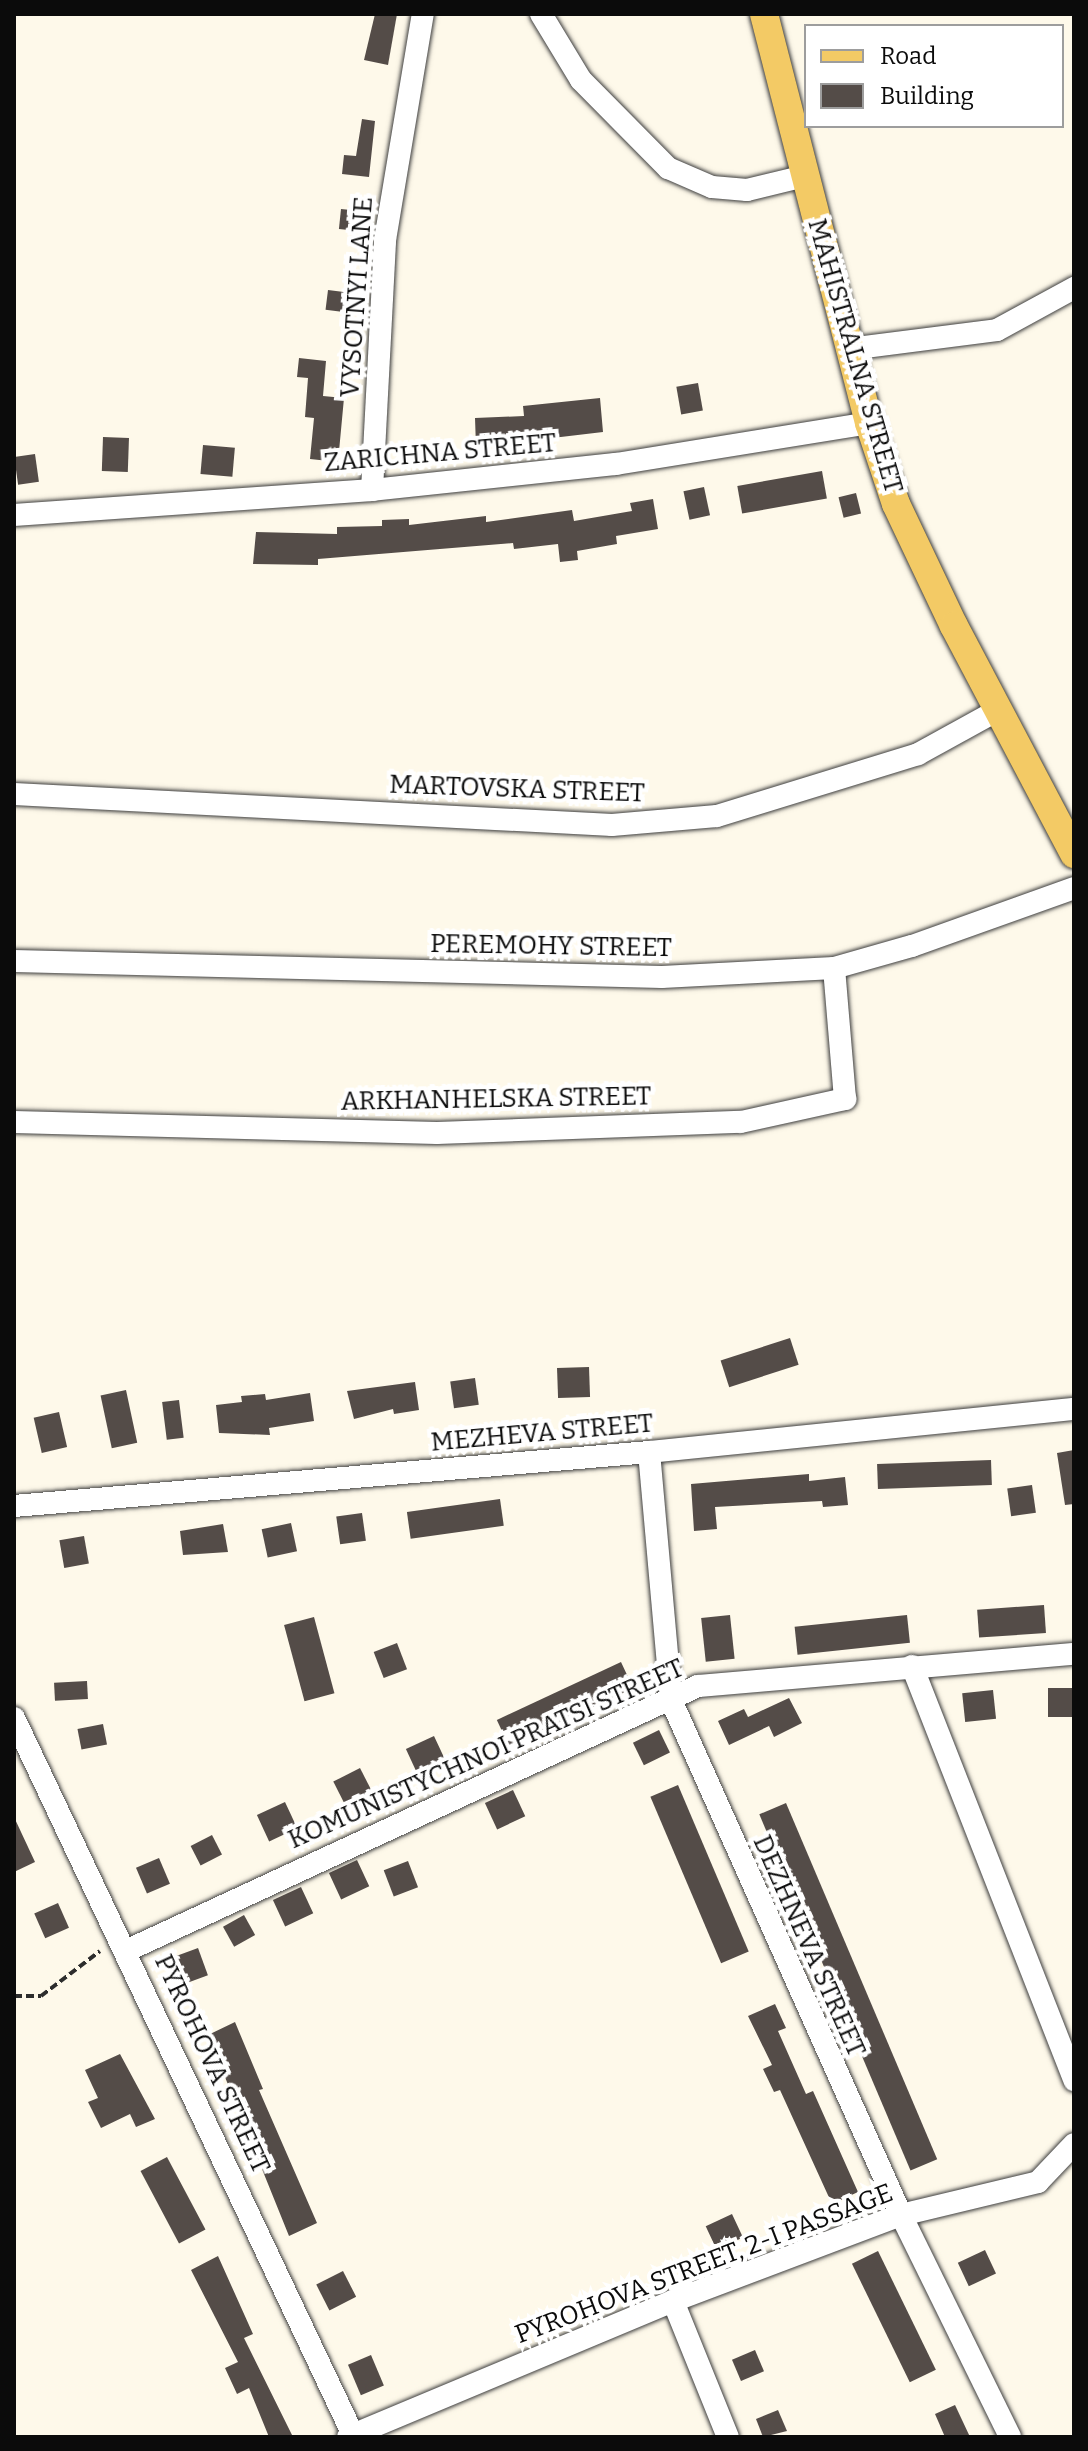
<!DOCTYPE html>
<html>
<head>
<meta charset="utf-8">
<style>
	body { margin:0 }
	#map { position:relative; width:1088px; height:2451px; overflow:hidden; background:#fef9ea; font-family:Bitter,serif }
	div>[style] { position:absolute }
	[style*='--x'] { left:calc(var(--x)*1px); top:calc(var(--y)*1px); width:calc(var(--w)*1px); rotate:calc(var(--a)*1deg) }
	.building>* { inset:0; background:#544c48; transform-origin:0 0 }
	.path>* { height:4px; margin-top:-2px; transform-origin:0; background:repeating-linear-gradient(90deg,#2d2d2d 0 8px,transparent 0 12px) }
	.roads { filter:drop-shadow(0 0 2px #3e3e3e) drop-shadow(0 0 2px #3e3e3e) }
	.minor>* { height:22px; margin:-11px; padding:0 11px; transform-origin:11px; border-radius:11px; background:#fff }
	.major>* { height:28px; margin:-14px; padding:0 14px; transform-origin:14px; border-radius:14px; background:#f3ca65 }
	span { translate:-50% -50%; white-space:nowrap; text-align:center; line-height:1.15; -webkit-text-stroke:8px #fff; paint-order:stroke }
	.street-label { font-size:26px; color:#0b0b0b }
	.frame { position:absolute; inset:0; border:16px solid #0b0b0b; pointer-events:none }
	.legend { position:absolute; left:804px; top:24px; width:260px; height:104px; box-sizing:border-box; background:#fff; border:2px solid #9d9d9d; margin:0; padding:10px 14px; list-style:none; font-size:24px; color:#0b0b0b }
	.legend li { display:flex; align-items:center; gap:16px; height:40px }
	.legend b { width:40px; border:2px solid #9d9d9d }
</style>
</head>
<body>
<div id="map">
	<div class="building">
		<i style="clip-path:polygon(375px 14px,397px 14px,388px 65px,364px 60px)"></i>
		<i style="clip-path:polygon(362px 119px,375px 121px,369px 177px,342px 174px,344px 155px,356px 156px)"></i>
		<i style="left:341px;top:209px;width:27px;height:20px;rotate:6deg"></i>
		<i style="left:328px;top:290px;width:26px;height:20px;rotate:7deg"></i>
		<i style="clip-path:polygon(299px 358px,326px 361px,323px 396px,344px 398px,338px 462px,310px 459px,314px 418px,305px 417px,308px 378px,297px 377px)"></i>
		<i style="left:698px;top:383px;width:28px;height:22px;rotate:80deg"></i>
		<i style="clip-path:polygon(600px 398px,603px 432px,476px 447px,475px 418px,524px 416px,523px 406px)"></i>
		<i style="left:103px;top:437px;width:26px;height:34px;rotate:2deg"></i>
		<i style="left:203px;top:445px;width:32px;height:29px;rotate:5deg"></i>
		<i style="left:35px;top:454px;width:28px;height:21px;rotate:82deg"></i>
		<i style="left:822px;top:471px;width:28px;height:86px;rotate:80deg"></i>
		<i style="left:704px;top:487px;width:29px;height:21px;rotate:78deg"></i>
		<i style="left:856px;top:493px;width:21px;height:18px;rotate:76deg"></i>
		<i style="clip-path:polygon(653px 499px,658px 529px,616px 536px,617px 544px,577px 551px,578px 560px,560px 562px,558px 544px,514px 549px,513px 543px,318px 559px,318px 565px,253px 564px,256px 532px,337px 534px,337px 527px,382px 526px,382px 520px,409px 519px,409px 525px,486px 516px,486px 522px,572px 510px,574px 521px,632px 511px,630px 503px)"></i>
		<i style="left:790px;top:1338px;width:28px;height:73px;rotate:72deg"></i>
		<i style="left:589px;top:1367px;width:30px;height:32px;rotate:88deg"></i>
		<i style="left:475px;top:1378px;width:27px;height:25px;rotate:82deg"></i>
		<i style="clip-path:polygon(415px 1382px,419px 1410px,394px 1414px,393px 1409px,354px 1419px,347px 1391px)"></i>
		<i style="left:126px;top:1390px;width:54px;height:26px;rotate:78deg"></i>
		<i style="clip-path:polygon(310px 1393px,314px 1421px,269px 1428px,270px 1435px,219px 1433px,216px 1405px,242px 1402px,241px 1396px,265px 1394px,266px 1400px)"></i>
		<i style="left:179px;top:1400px;width:38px;height:17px;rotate:83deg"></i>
		<i style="left:59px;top:1412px;width:36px;height:26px;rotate:77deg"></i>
		<i style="clip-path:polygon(1074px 1450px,1074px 1504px,1065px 1505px,1057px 1453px)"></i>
		<i style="left:991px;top:1460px;width:25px;height:114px;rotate:88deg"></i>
		<i style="clip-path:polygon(809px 1474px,809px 1481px,845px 1477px,848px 1505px,823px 1507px,822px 1501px,715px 1507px,717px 1529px,694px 1531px,691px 1484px)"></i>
		<i style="left:1032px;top:1485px;width:28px;height:25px;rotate:82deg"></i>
		<i style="left:500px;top:1499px;width:27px;height:94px;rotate:82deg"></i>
		<i style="left:362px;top:1513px;width:28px;height:26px;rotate:82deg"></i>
		<i style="left:291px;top:1523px;width:29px;height:30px;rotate:78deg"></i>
		<i style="clip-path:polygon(223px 1524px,228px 1552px,183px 1555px,180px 1531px)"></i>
		<i style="left:84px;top:1536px;width:28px;height:25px;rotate:80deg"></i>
		<i style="left:1044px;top:1605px;width:28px;height:67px;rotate:86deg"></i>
		<i style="left:730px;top:1615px;width:44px;height:29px;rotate:84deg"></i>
		<i style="left:907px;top:1615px;width:28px;height:113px;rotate:84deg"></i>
		<i style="left:314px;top:1617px;width:79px;height:31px;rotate:75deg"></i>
		<i style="left:397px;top:1643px;width:28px;height:25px;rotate:69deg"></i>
		<i style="left:621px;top:1662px;width:29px;height:137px;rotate:65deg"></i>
		<i style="left:87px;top:1681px;width:18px;height:33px;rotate:87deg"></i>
		<i style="left:1074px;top:1688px;width:29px;height:26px;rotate:90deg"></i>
		<i style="left:993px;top:1690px;width:29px;height:31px;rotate:84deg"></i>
		<i style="clip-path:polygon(789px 1698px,802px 1723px,774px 1737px,769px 1726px,729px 1745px,718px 1721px,744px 1709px,748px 1717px)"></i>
		<i style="left:103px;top:1724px;width:21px;height:26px;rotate:79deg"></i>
		<i style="left:659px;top:1730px;width:25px;height:29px;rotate:64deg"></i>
		<i style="left:434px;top:1736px;width:29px;height:31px;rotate:65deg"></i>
		<i style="left:360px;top:1768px;width:29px;height:30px;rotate:63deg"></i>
		<i style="left:678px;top:1785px;width:181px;height:30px;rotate:67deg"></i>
		<i style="left:513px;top:1790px;width:29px;height:31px;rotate:65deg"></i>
		<i style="left:285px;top:1802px;width:29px;height:31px;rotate:65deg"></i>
		<i style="left:786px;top:1803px;width:387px;height:29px;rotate:67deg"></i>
		<i style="clip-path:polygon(14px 1817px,35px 1862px,14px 1872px)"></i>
		<i style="left:212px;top:1835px;width:22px;height:24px;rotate:63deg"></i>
		<i style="left:159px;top:1858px;width:28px;height:25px;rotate:67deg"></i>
		<i style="left:357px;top:1860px;width:29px;height:31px;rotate:65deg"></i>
		<i style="left:408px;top:1861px;width:28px;height:26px;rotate:69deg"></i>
		<i style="left:301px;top:1887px;width:29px;height:31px;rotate:65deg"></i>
		<i style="left:58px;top:1903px;width:27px;height:26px;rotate:66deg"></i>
		<i style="left:244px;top:1915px;width:23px;height:24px;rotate:61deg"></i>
		<i style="left:198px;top:1948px;width:29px;height:26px;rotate:70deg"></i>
		<i style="clip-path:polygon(775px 2004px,786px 2028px,778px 2031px,806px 2094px,813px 2091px,858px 2192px,832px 2204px,780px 2090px,774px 2092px,763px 2069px,772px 2065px,748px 2016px)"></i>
		<i style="clip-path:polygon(235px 2022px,263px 2089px,259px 2090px,317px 2223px,289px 2236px,208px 2035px)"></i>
		<i style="clip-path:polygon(120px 2054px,155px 2119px,136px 2127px,130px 2114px,101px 2128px,88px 2102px,98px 2098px,85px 2070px)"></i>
		<i style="left:167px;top:2157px;width:82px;height:30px;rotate:62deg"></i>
		<i style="left:732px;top:2214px;width:26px;height:29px;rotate:65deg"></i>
		<i style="left:985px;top:2250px;width:26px;height:30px;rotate:65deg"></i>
		<i style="left:878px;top:2251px;width:132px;height:29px;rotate:64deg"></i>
		<i style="clip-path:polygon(218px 2256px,253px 2334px,244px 2338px,293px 2437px,269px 2437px,249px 2388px,237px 2394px,225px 2368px,238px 2362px,191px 2270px)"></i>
		<i style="left:343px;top:2271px;width:29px;height:30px;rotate:63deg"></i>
		<i style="left:755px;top:2350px;width:23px;height:25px;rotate:67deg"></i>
		<i style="left:371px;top:2355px;width:33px;height:25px;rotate:67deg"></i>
		<i style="clip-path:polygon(955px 2405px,970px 2437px,945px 2437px,935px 2414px)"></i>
		<i style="clip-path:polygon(778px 2410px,787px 2431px,763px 2437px,756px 2419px)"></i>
	</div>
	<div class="path">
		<i style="--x:14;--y:1996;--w:27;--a:0"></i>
		<i style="--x:41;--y:1996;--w:74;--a:-37.3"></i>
	</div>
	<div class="roads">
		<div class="minor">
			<i style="--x:541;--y:14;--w:77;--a:58.8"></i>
			<i style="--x:581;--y:80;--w:124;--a:45.3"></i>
			<i style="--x:668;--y:168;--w:48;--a:23.4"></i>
			<i style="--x:712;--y:187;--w:35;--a:5"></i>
			<i style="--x:747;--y:190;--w:60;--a:-13.6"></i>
			<i style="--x:849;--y:349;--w:149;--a:-7.3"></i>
			<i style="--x:997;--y:330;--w:88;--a:-28.6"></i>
			<i style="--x:372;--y:490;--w:250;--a:-87"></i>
			<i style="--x:385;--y:240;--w:229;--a:-80.5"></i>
			<i style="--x:14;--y:515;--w:359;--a:-4"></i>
			<i style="--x:372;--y:490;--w:245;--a:-6.1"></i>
			<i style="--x:616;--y:464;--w:256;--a:-9.2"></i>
			<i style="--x:14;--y:794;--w:599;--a:2.97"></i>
			<i style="--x:612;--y:825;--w:105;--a:-4.9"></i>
			<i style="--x:717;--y:816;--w:210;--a:-17.1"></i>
			<i style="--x:918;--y:754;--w:91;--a:-28.8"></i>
			<i style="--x:14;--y:961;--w:648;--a:1.41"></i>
			<i style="--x:662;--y:977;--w:172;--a:-3"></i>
			<i style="--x:834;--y:968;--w:81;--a:-15.8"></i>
			<i style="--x:912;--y:946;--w:172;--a:-19.7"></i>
			<i style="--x:14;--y:1122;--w:423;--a:1.5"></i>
			<i style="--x:437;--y:1133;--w:304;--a:-2.1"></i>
			<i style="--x:741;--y:1122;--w:107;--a:-12.5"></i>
			<i style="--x:845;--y:1099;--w:131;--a:-94.8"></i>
			<i style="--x:649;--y:1452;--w:249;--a:84.9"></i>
			<i style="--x:671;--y:1700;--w:564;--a:65.93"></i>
			<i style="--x:901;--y:2215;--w:247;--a:63.8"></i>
			<i style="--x:14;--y:1506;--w:637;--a:-4.86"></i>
			<i style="--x:649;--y:1452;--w:427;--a:-5.8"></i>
			<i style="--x:912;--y:1666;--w:445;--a:68.6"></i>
			<i style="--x:14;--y:1718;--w:795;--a:64.69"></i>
			<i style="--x:128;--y:1950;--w:628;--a:-24.85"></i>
			<i style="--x:698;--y:1686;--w:377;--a:-4.9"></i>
			<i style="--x:673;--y:2301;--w:147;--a:68"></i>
			<i style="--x:348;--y:2437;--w:352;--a:-22.7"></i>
			<i style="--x:673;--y:2301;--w:244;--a:-20.7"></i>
			<i style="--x:901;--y:2215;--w:141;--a:-13.5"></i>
			<i style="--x:1038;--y:2182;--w:52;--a:-46.5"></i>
		</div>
		<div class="major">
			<i style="--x:764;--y:14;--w:422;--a:75.6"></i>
			<i style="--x:869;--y:423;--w:85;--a:71.6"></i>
			<i style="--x:896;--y:504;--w:135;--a:64.6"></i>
			<i style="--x:954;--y:626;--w:258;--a:62.2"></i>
		</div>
	</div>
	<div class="street-label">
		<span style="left:357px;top:297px;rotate:-86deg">VYSOTNYI LANE</span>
		<span style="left:855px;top:356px;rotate:74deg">MAHISTRALNA STREET</span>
		<span style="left:440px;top:453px;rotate:-5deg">ZARICHNA STREET</span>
		<span style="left:517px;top:789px;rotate:2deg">MARTOVSKA STREET</span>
		<span style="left:551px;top:946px;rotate:1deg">PEREMOHY STREET</span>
		<span style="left:496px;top:1099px;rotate:-1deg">ARKHANHELSKA STREET</span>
		<span style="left:542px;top:1433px;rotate:-5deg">MEZHEVA STREET</span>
		<span style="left:486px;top:1754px;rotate:-24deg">KOMUNISTYCHNOI PRATSI STREET</span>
		<span style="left:809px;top:1946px;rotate:66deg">DEZHNEVA STREET</span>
		<span style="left:212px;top:2064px;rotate:65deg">PYROHOVA STREET</span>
		<span style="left:704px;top:2264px;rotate:-21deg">PYROHOVA STREET, 2-I PASSAGE</span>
	</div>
	<div class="frame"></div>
	<ul class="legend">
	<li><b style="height:10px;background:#f3ca65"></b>Road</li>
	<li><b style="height:22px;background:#544c48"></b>Building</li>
	</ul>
</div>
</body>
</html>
